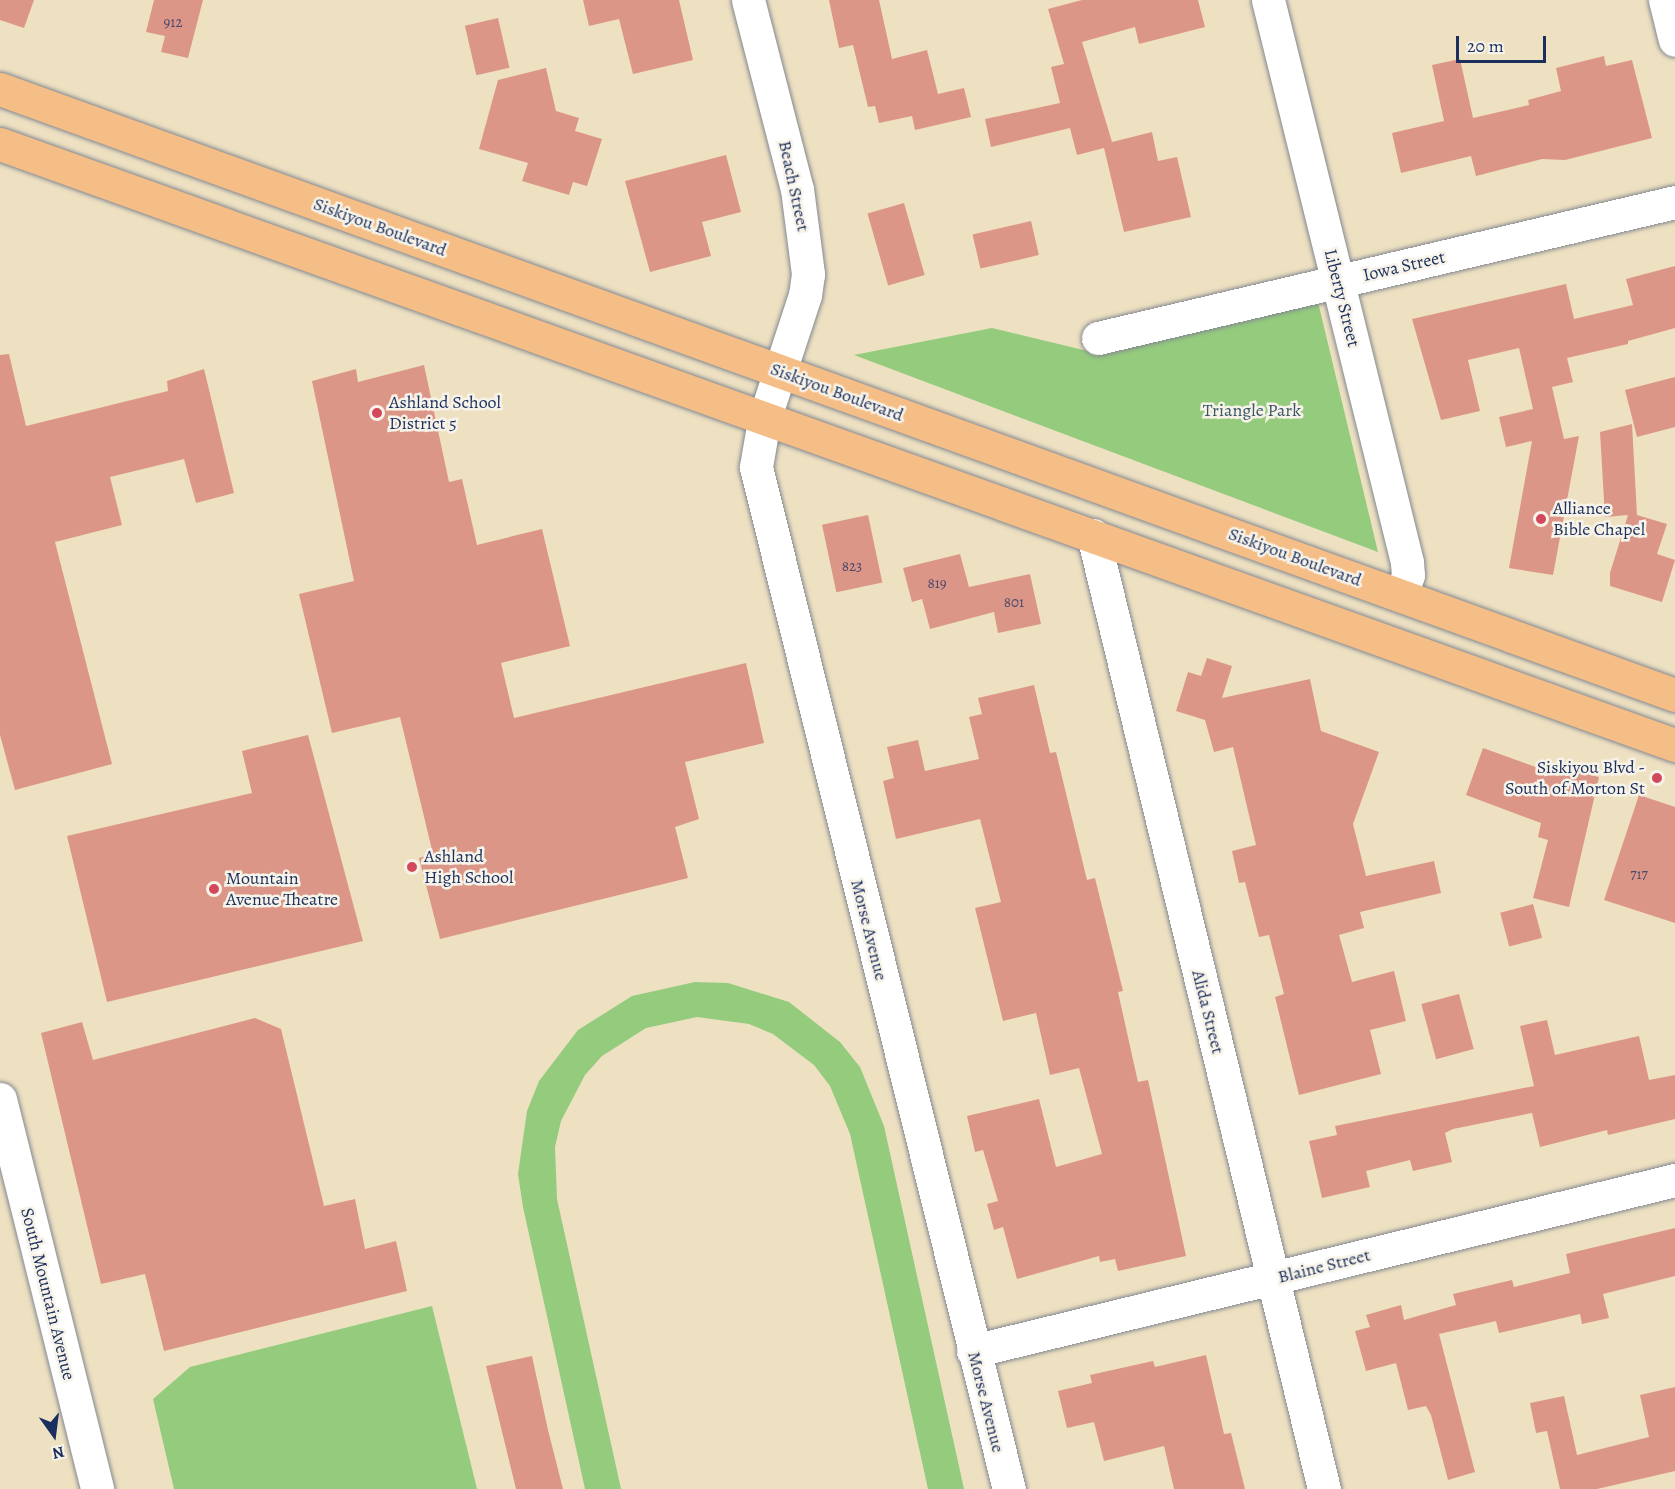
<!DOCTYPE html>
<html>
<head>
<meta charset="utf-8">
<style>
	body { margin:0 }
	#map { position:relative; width:1675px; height:1489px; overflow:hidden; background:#eee1c2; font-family:Alegreya,serif }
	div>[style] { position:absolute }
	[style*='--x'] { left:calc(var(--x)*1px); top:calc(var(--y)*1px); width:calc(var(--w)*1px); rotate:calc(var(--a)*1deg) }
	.green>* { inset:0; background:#94cb7d }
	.building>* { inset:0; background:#dc9688; transform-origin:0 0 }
	.roads { filter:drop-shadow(0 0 2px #848890) drop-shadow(0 0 2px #848890) }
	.minor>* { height:33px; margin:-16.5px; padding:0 16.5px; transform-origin:16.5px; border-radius:16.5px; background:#fff }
	.major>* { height:33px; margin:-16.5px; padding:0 16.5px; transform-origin:16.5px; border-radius:16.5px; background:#f6be87 }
	.dots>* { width:16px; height:16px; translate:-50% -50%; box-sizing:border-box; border:3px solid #f7f3e8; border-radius:50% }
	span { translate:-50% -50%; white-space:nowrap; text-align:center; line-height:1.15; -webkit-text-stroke:5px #f7f3e8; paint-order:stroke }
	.number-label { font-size:15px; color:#4b4968 }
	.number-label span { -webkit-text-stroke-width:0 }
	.street-label { font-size:18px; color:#1b2f5e }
	.poi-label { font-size:18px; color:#1b2f5e }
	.left { translate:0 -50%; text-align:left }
	.right { translate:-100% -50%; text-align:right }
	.park-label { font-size:18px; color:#395666 }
	.north { position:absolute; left:24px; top:1405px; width:60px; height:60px; -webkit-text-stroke:4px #f7f3e8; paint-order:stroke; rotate:166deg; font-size:16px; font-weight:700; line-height:24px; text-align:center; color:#1b2f5e }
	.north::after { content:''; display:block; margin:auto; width:21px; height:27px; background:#1b2f5e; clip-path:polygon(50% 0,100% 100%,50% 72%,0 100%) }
	.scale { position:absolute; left:1456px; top:36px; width:90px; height:27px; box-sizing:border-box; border:3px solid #1b2f5e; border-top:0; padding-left:8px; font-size:18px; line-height:21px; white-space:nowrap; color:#1b2f5e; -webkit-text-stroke:4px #f7f3e8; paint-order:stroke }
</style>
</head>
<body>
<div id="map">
	<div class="green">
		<i style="clip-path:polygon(1318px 302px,1378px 552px,854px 355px,992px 328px,1100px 354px)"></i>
		<i style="clip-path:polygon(695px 982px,728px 983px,789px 1002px,840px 1042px,860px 1067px,884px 1126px,964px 1489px,928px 1489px,850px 1134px,830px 1086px,814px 1065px,773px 1034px,749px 1024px,697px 1017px,646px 1028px,602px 1056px,585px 1075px,561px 1121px,555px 1147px,557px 1199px,621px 1489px,585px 1489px,523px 1207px,518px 1174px,527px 1111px,539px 1081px,578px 1030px,632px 996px)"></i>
		<i style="clip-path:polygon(432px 1306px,477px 1489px,174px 1489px,153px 1399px,190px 1367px)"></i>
	</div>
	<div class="building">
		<i style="clip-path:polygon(0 0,34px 0,24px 28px,0 20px)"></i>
		<i style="clip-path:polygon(154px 0,203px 0,188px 58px,161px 52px,165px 36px,146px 32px)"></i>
		<i style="clip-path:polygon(583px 0,679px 0,693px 60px,633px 74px,619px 19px,589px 26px)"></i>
		<i style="clip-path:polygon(829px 0,879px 0,892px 59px,927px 50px,938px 94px,964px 88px,971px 117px,915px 130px,912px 116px,879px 123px,875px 106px,868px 107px,853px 45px,839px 48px)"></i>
		<i style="clip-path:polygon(1082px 0,1198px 0,1205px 27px,1139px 44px,1135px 27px,1082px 42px,1112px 142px,1152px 132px,1158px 161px,1177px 157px,1191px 217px,1124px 232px,1104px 148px,1077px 155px,1070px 128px,991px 147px,985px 119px,1060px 103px,1051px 67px,1064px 64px,1048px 9px)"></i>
		<i style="left:498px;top:18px;width:51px;height:34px;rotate:77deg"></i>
		<i style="clip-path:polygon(1604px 56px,1606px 66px,1632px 60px,1652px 138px,1565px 160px,1542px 159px,1476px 176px,1471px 156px,1401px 173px,1392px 133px,1444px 121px,1432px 65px,1460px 59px,1473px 118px,1529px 105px,1528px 100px,1561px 91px,1556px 68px)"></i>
		<i style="clip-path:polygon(546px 68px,556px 111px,579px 118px,575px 131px,602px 139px,587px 186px,573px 182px,569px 195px,522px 181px,528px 163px,479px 149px,498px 80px)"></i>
		<i style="clip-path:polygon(726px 155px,741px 212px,702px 222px,711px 256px,650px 272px,625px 181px)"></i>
		<i style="left:904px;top:203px;width:75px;height:38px;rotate:74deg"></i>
		<i style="left:1031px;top:221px;width:35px;height:60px;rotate:77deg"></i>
		<i style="clip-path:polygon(1675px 266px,1675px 328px,1628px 341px,1628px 344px,1567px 358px,1573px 382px,1552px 387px,1564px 439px,1579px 436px,1553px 575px,1509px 568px,1532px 441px,1506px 447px,1499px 417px,1533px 409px,1519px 348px,1468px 360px,1480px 411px,1441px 420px,1412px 319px,1566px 284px,1574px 319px,1633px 305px,1626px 279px)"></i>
		<i style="clip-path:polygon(9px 354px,26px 426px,168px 391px,167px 381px,204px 369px,234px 493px,196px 503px,184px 459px,110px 477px,122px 525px,55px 542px,112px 764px,15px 790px,0 735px,0 355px)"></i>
		<i style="clip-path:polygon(424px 365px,449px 482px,462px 479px,477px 545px,542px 529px,570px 646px,501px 663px,514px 718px,746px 663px,764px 743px,685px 762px,699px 819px,675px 827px,688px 878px,440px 939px,419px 858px,433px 854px,400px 717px,332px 733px,299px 594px,354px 581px,312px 381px,356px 369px,358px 382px)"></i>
		<i style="clip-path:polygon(1675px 377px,1675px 427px,1637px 437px,1625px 390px)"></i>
		<i style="clip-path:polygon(1632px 424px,1637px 515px,1667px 524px,1657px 554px,1675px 560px,1662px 602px,1610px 586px,1610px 573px,1628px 515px,1605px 517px,1600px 432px)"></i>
		<i style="left:868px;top:515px;width:69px;height:47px;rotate:78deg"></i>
		<i style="clip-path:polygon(960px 554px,969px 587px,1030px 574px,1041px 624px,998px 633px,994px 612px,930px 629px,922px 599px,912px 602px,903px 568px)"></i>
		<i style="clip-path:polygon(1207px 658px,1232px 666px,1222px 698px,1310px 679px,1321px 731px,1379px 752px,1353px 824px,1366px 876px,1434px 861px,1441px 893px,1360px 912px,1364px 928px,1339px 935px,1352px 982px,1394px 971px,1406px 1021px,1370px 1030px,1381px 1074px,1299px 1095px,1275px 997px,1284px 994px,1269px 935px,1259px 937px,1245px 882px,1239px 883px,1232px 851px,1256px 845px,1233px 747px,1214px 752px,1205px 720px,1176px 711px,1188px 672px,1201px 676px)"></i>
		<i style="clip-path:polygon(1034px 685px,1050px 753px,1056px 752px,1087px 880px,1095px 878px,1123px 991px,1118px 992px,1138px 1082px,1148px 1080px,1186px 1256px,1118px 1271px,1115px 1259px,1100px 1262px,1099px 1256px,1017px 1279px,1003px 1227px,994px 1230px,987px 1204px,998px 1201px,983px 1150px,975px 1152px,967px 1116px,1039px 1099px,1056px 1167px,1102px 1154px,1079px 1068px,1050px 1075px,1036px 1013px,1003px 1021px,975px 908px,1001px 902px,980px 819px,896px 839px,883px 781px,894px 778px,887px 747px,918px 740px,925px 771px,979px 759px,969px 717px,982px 714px,978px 698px)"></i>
		<i style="clip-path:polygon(308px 735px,363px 941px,107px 1002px,67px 836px,252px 793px,242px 751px)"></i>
		<i style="clip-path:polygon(1483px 748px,1552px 773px,1554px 767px,1599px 777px,1569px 907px,1533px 898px,1548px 840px,1538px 837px,1541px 823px,1466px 795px)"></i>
		<i style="clip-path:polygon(1639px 795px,1675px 807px,1675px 923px,1604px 900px)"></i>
		<i style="left:1533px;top:904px;width:35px;height:34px;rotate:75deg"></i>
		<i style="left:1459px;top:994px;width:57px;height:39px;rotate:75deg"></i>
		<i style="clip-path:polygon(255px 1018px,281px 1029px,324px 1206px,355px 1199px,365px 1249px,396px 1241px,407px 1291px,164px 1351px,145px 1274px,101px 1284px,41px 1033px,82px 1022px,93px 1060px)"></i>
		<i style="clip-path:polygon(1547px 1020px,1555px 1055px,1639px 1036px,1649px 1080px,1675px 1075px,1675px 1119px,1608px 1135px,1607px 1130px,1540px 1147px,1532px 1113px,1453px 1129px,1445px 1133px,1452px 1162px,1413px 1171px,1410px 1160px,1366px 1171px,1370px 1187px,1322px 1198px,1309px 1141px,1337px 1135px,1335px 1126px,1534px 1086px,1520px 1026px)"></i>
		<i style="clip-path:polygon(1675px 1228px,1675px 1276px,1603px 1294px,1609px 1318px,1582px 1324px,1580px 1314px,1499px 1333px,1496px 1321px,1439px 1334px,1475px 1472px,1448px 1480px,1431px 1415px,1426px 1406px,1408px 1410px,1396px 1363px,1366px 1371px,1355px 1331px,1370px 1327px,1366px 1315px,1401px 1305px,1404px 1320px,1456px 1305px,1453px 1294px,1512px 1280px,1514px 1287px,1570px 1273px,1566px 1254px)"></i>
		<i style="clip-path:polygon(1206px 1355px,1224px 1434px,1231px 1433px,1245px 1489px,1174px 1489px,1164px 1446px,1104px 1461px,1094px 1422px,1067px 1428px,1058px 1391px,1092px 1383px,1090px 1375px,1153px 1361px,1155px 1367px)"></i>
		<i style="clip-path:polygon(532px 1356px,548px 1430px,563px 1489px,516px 1489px,486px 1366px)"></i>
		<i style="clip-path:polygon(1675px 1387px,1675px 1471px,1597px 1489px,1560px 1489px,1547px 1431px,1536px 1433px,1530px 1403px,1564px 1396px,1577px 1455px,1649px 1437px,1640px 1395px)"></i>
	</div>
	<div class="roads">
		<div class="minor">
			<i style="--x:748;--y:0;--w:195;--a:75.5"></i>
			<i style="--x:797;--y:189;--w:86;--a:82.6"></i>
			<i style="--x:808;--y:274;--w:21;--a:98"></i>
			<i style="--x:805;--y:295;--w:132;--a:108.2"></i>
			<i style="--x:764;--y:420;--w:48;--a:99.7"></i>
			<i style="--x:756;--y:467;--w:1053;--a:76.1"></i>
			<i style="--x:1268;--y:0;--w:579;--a:76.11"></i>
			<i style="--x:1407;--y:562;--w:13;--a:86"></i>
			<i style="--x:1408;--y:575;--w:21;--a:109"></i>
			<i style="--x:1665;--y:0;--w:41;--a:76"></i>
			<i style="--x:1098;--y:338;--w:593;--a:-13.26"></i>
			<i style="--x:1093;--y:535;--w:982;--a:76.39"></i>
			<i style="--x:0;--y:1099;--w:402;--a:76"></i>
			<i style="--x:973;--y:1351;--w:723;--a:-13.69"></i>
		</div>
		<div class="major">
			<i style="--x:0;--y:89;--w:1781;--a:19.89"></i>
			<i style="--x:0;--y:144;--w:1780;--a:19.74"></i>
		</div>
	</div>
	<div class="dots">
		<i style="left:377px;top:413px;background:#d1495b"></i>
		<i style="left:1541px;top:519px;background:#d1495b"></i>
		<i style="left:1657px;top:778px;background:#d1495b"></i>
		<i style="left:412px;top:867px;background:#d1495b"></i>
		<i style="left:214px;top:889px;background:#d1495b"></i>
	</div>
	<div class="number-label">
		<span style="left:173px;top:23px">912</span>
		<span style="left:852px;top:567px">823</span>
		<span style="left:937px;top:584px">819</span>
		<span style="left:1014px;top:603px">801</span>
		<span style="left:1639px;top:875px">717</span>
	</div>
	<div class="street-label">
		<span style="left:794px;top:186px;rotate:78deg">Beach Street</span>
		<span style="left:380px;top:227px;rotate:20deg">Siskiyou Boulevard</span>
		<span style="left:1404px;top:266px;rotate:-13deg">Iowa Street</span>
		<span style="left:1342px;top:298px;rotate:76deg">Liberty Street</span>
		<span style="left:837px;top:392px;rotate:20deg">Siskiyou Boulevard</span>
		<span style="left:1295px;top:557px;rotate:20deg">Siskiyou Boulevard</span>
		<span style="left:869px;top:930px;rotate:76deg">Morse Avenue</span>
		<span style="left:1208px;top:1012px;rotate:76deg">Alida Street</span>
		<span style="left:1324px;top:1266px;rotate:-14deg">Blaine Street</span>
		<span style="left:48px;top:1294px;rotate:76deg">South Mountain Avenue</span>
		<span style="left:986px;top:1402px;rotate:76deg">Morse Avenue</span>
	</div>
	<div class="poi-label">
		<span class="left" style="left:389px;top:413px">Ashland School<br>District 5</span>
		<span class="left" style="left:1553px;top:519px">Alliance<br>Bible Chapel</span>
		<span class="right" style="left:1645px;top:778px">Siskiyou Blvd -<br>South of Morton St</span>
		<span class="left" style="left:424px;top:867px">Ashland<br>High School</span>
		<span class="left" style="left:226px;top:889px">Mountain<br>Avenue Theatre</span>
	</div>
	<div class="park-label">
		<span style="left:1252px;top:410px">Triangle Park</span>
	</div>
	<div class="north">N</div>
	<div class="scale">20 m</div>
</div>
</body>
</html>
